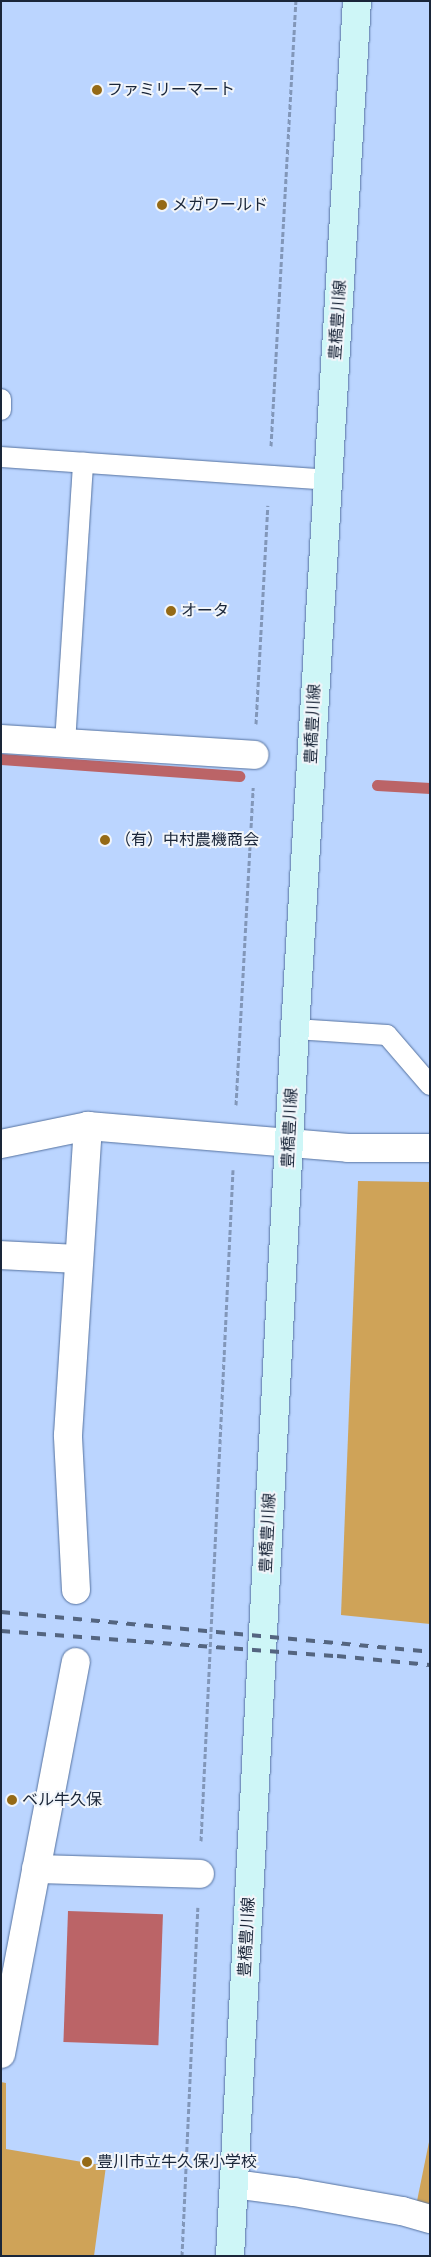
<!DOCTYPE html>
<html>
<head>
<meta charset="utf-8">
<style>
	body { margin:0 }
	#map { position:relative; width:431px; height:2257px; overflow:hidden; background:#bbd5ff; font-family:"Varela Round","Noto Sans JP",sans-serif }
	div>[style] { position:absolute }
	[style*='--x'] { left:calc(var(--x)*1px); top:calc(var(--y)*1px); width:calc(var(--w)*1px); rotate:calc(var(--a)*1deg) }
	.green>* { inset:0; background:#cfa358 }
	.water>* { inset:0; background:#bb6467; transform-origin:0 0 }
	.stream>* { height:11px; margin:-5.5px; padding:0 5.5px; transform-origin:5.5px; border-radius:5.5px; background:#bb6467 }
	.path>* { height:3px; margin-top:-1.5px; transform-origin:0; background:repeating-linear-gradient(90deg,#8297b9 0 5px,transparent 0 7.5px) }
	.roads { filter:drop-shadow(0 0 1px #5572a0) drop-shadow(0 0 1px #5572a0) }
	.lane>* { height:20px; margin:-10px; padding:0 10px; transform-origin:10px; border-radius:10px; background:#fff }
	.street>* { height:28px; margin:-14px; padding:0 14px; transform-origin:14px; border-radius:14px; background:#fff }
	.secondary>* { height:28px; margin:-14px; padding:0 14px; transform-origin:14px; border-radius:14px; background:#cef6f7 }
	.rail>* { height:4px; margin-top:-2px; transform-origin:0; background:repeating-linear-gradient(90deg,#546580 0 9px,transparent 0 18px) }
	.dots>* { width:14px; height:14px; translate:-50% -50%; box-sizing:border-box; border:2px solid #f1f5fa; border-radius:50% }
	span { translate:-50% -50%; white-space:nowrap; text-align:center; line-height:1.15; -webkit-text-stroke:4px #f1f5fa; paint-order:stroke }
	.poi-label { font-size:16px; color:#1a2639 }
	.left { translate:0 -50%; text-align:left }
	.street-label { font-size:16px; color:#1a2639 }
	.frame { position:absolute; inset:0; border:2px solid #1a2639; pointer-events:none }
</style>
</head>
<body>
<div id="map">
	<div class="green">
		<i style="clip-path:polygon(358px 1181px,430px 1182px,430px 1624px,341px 1615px)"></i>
		<i style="clip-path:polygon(1px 2082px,6px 2083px,6px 2149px,106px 2166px,94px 2256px,1px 2256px)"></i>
		<i style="clip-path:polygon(430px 2137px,430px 2205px,417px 2201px)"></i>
	</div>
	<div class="water">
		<i style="left:68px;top:1911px;width:95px;height:131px;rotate:2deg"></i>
	</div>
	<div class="stream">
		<i style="--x:1;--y:759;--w:239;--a:4.1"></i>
		<i style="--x:377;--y:785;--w:53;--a:3.2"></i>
	</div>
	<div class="path">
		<i style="--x:271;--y:446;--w:446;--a:-86.8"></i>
		<i style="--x:256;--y:724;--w:219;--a:-86.9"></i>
		<i style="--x:236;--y:1105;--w:318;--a:-86.9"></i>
		<i style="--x:201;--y:1841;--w:672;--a:-87.27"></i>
		<i style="--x:182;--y:2256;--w:349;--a:-87.4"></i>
	</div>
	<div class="roads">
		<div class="lane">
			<i style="--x:1;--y:399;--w:11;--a:90"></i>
			<i style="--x:1;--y:457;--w:328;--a:4"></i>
			<i style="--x:65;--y:743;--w:281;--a:-86.3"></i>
			<i style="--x:295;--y:1029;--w:92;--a:3.7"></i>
			<i style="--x:387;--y:1035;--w:66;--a:49.3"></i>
		</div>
		<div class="street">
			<i style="--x:1;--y:739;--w:254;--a:3.6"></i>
			<i style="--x:1;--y:1144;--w:89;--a:-11.7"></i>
			<i style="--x:88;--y:1126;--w:261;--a:4.8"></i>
			<i style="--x:348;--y:1148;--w:82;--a:0"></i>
			<i style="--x:1;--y:1255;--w:78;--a:2.9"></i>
			<i style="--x:76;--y:1590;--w:155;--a:-93"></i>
			<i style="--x:68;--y:1435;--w:310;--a:-86.3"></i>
			<i style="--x:36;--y:1869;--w:164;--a:1.7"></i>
			<i style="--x:1;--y:2054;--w:399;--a:-79.2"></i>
			<i style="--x:234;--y:2184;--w:61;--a:7.6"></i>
			<i style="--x:294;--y:2192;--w:110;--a:10"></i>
			<i style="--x:402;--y:2211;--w:29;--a:16"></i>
		</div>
		<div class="secondary">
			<i style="--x:230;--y:2256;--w:1229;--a:-86.97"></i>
			<i style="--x:295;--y:1029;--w:1030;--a:-86.55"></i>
		</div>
	</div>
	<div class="rail">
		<i style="--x:1;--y:1612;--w:431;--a:5.3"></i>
		<i style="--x:1;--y:1631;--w:337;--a:4.3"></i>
		<i style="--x:337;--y:1656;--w:93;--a:5.5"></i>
	</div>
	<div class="dots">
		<i style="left:97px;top:90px;background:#956a16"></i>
		<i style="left:162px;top:205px;background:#956a16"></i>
		<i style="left:171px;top:611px;background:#956a16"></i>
		<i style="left:105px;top:840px;background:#956a16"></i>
		<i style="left:12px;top:1800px;background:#956a16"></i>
		<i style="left:87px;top:2162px;background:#956a16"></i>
	</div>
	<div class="poi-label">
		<span class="left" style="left:107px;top:90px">ファミリーマート</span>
		<span class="left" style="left:172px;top:205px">メガワールド</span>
		<span class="left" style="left:181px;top:611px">オータ</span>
		<span class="left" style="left:115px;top:840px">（有）中村農機商会</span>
		<span class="left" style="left:22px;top:1800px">ベル牛久保</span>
		<span class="left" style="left:97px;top:2162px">豊川市立牛久保小学校</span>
	</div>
	<div class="street-label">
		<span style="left:338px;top:320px;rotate:-86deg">豊橋豊川線</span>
		<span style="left:313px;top:724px;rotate:-87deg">豊橋豊川線</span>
		<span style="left:290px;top:1128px;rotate:-87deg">豊橋豊川線</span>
		<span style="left:268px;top:1533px;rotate:-87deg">豊橋豊川線</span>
		<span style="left:247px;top:1937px;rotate:-87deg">豊橋豊川線</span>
	</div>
	<div class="frame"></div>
</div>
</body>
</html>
